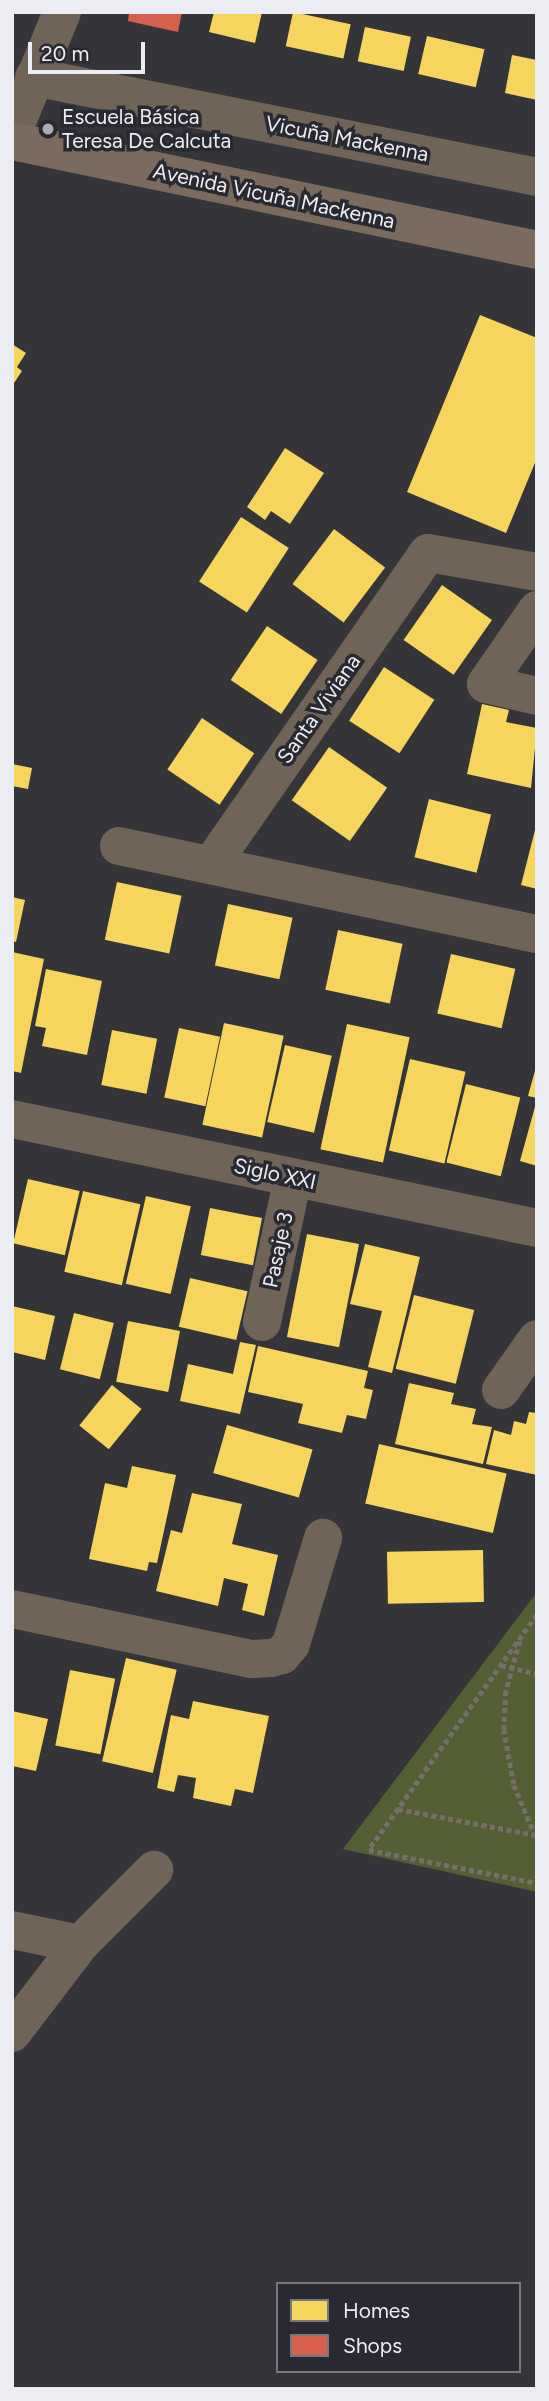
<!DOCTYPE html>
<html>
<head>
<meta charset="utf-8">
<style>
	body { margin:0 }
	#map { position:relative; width:549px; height:2401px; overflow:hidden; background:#353539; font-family:Figtree,sans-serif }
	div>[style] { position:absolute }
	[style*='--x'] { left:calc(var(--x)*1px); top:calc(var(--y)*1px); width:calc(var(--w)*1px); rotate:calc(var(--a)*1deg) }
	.green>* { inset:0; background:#535f32 }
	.homes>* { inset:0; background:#f6d55c; transform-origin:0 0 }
	.shops>* { inset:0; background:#d6604d }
	.path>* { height:4.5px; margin-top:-2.25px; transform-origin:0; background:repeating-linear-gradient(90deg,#766e69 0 5px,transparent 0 8.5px) }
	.minor>* { height:38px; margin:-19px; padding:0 19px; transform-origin:19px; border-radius:19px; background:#706459 }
	.tertiary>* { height:38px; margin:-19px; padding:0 19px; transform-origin:19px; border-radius:19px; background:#706459 }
	.primary>* { height:38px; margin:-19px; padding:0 19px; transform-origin:19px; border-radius:19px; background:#7b6b5e }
	.dots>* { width:19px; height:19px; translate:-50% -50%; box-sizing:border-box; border:4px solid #292a31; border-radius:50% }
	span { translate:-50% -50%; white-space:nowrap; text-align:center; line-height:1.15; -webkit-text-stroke:7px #292a31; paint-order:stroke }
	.poi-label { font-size:21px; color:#ecedf2 }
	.left { translate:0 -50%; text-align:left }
	.street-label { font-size:21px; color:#ecedf2 }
	.frame { position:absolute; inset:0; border:14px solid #ecedf2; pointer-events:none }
	.legend { position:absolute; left:276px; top:2282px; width:245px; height:91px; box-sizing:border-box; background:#292a31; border:2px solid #77787e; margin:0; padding:9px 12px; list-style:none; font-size:21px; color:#ecedf2 }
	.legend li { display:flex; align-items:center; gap:14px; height:35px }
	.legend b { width:35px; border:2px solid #77787e }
	.scale { position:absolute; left:28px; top:42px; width:117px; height:32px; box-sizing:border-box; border:4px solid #ecedf2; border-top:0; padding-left:9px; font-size:21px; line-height:24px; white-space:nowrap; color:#ecedf2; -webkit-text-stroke:5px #292a31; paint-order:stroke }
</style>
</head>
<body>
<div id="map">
	<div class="green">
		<i style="clip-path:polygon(537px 1592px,537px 1892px,343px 1849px)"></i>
	</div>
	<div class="homes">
		<i style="clip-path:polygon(214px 12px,262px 12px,255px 43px,209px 32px)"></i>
		<i style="left:293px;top:12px;width:59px;height:35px;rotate:12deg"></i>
		<i style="left:365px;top:27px;width:47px;height:35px;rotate:12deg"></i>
		<i style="left:427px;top:36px;width:59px;height:39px;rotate:13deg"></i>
		<i style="clip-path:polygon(512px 55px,537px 60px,537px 100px,505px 93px)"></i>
		<i style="clip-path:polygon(480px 315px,537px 338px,537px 458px,506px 533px,407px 492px)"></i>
		<i style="clip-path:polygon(12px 344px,26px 353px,17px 367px,22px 371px,12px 386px)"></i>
		<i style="clip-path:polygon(285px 448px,324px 473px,290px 524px,271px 511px,265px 520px,247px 507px)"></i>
		<i style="left:241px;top:517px;width:57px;height:77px;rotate:33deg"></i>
		<i style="left:334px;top:529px;width:64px;height:69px;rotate:37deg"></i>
		<i style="left:442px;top:585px;width:61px;height:67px;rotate:35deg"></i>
		<i style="left:267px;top:626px;width:61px;height:65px;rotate:34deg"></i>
		<i style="left:384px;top:667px;width:60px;height:64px;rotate:33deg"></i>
		<i style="clip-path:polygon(482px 704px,509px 710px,506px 722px,537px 728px,531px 788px,467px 774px)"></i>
		<i style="left:202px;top:718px;width:63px;height:62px;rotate:34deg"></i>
		<i style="left:329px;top:747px;width:71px;height:65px;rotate:35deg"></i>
		<i style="clip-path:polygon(12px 764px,32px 768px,28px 789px,12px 786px)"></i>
		<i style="left:429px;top:799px;width:64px;height:60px;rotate:14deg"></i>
		<i style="clip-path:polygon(535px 830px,537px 830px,537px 889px,521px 885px)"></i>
		<i style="left:117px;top:882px;width:66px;height:59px;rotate:12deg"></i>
		<i style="clip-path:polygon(12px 897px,25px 900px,16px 942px,12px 941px)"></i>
		<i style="left:228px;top:904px;width:66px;height:63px;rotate:12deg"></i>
		<i style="left:338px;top:930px;width:66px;height:61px;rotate:12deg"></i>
		<i style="clip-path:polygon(12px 952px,44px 959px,21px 1073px,12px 1071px)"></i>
		<i style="left:451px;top:954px;width:66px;height:61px;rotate:13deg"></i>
		<i style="clip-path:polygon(46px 969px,102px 981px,87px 1055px,42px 1046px,46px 1028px,35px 1026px)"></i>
		<i style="left:224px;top:1023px;width:61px;height:104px;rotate:12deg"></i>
		<i style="left:347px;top:1024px;width:64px;height:128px;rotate:12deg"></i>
		<i style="left:179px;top:1028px;width:42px;height:71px;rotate:12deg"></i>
		<i style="left:112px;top:1030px;width:46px;height:56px;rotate:11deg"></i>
		<i style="left:285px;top:1045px;width:48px;height:79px;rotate:13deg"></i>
		<i style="left:410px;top:1059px;width:57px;height:94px;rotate:13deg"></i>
		<i style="clip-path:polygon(536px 1067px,537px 1068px,537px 1098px,528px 1096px)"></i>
		<i style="left:466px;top:1084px;width:56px;height:81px;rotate:14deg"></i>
		<i style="clip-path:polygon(536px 1103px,537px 1103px,537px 1166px,520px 1161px)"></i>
		<i style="left:28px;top:1179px;width:53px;height:66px;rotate:13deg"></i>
		<i style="left:83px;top:1191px;width:59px;height:83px;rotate:13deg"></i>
		<i style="left:146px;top:1196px;width:46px;height:90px;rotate:13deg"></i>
		<i style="left:210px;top:1208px;width:53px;height:48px;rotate:11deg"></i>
		<i style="left:307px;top:1234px;width:53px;height:105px;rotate:11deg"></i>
		<i style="clip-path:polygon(365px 1244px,420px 1257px,392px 1373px,368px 1367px,382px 1311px,350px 1304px)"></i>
		<i style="left:190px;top:1278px;width:59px;height:50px;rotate:13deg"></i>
		<i style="left:414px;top:1295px;width:62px;height:76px;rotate:14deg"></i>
		<i style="clip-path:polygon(12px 1306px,55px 1316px,45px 1360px,12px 1352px)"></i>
		<i style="left:74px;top:1313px;width:41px;height:58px;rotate:14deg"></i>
		<i style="left:128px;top:1321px;width:53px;height:62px;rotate:11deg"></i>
		<i style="clip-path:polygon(240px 1342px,256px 1345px,240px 1414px,180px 1401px,188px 1364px,233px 1374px)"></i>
		<i style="clip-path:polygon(258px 1346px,368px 1371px,364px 1388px,373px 1390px,366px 1419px,347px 1415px,342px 1433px,298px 1423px,303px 1404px,248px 1392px)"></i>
		<i style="clip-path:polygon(409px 1383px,454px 1393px,451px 1404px,476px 1409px,472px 1424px,492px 1427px,483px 1464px,395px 1444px)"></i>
		<i style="left:112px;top:1385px;width:38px;height:52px;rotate:39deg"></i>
		<i style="clip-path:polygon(529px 1412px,537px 1413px,537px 1475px,486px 1464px,494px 1430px,511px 1435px,514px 1421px,526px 1424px)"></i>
		<i style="left:227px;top:1425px;width:89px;height:50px;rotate:16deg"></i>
		<i style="left:379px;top:1444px;width:131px;height:61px;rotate:13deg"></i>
		<i style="clip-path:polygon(132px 1466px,176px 1475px,157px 1563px,149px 1562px,147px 1571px,89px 1559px,105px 1483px,127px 1488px)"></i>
		<i style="clip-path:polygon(192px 1493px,242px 1504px,232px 1544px,278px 1555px,264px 1616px,242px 1610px,248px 1584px,224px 1578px,218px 1606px,156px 1591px,171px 1530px,182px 1533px)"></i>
		<i style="left:483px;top:1550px;width:52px;height:96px;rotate:89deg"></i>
		<i style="left:126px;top:1658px;width:52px;height:106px;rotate:13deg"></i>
		<i style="left:70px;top:1670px;width:46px;height:77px;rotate:11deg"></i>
		<i style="clip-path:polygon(193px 1701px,269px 1716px,253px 1793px,235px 1789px,231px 1806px,193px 1798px,196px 1778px,178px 1775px,174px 1792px,157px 1788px,171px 1715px,189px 1719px)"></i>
		<i style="clip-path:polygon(12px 1711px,48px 1719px,36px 1771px,12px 1766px)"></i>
	</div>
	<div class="shops">
		<i style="clip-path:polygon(129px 12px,182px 12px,178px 32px,128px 21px)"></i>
	</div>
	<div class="path">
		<i style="--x:537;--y:1615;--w:289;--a:125.6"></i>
		<i style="--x:369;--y:1850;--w:171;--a:11.1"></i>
		<i style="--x:520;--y:1641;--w:52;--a:105.6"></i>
		<i style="--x:506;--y:1691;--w:38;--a:93"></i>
		<i style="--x:504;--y:1729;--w:57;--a:79.9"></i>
		<i style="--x:514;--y:1785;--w:54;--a:67.2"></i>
		<i style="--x:501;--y:1665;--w:37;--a:14"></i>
		<i style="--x:398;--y:1809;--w:140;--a:10.7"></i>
	</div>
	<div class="minor">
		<i style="--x:34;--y:77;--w:513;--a:11.24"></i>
		<i style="--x:537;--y:610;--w:90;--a:124.6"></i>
		<i style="--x:486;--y:684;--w:52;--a:13.2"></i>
		<i style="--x:119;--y:846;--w:427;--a:11.9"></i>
		<i style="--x:211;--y:865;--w:380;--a:-55.2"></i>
		<i style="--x:428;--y:553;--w:111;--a:9.9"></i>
		<i style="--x:12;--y:1119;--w:536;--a:11.73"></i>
		<i style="--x:262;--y:1322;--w:147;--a:-77.9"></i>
		<i style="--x:501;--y:1390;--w:62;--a:-54.8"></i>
		<i style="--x:12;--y:1609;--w:245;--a:11.8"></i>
		<i style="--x:252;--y:1659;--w:19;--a:-3"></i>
		<i style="--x:271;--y:1658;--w:11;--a:-15"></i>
		<i style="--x:282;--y:1655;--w:14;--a:-51"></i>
		<i style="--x:291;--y:1644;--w:111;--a:-73.2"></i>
		<i style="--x:12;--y:1930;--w:69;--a:11.6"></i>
		<i style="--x:12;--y:2033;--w:112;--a:-52.6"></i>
		<i style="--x:80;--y:1944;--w:105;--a:-45"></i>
	</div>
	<div class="tertiary">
		<i style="--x:12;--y:134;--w:132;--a:-67.7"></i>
	</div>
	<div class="primary">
		<i style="--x:12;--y:141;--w:536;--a:11.73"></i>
	</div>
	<div class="dots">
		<i style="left:48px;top:129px;background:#acadb1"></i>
	</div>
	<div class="poi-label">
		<span class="left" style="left:62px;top:129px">Escuela Básica<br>Teresa De Calcuta</span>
	</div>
	<div class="street-label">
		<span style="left:347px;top:139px;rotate:11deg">Vicuña Mackenna</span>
		<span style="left:274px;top:196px;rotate:12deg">Avenida Vicuña Mackenna</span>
		<span style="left:319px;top:709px;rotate:-55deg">Santa Viviana</span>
		<span style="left:275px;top:1174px;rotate:12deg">Siglo XXI</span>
		<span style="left:278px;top:1250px;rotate:-78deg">Pasaje 3</span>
	</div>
	<div class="frame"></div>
	<ul class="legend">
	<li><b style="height:19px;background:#f6d55c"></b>Homes</li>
	<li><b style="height:19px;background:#d6604d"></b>Shops</li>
	</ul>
	<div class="scale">20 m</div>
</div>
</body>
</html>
